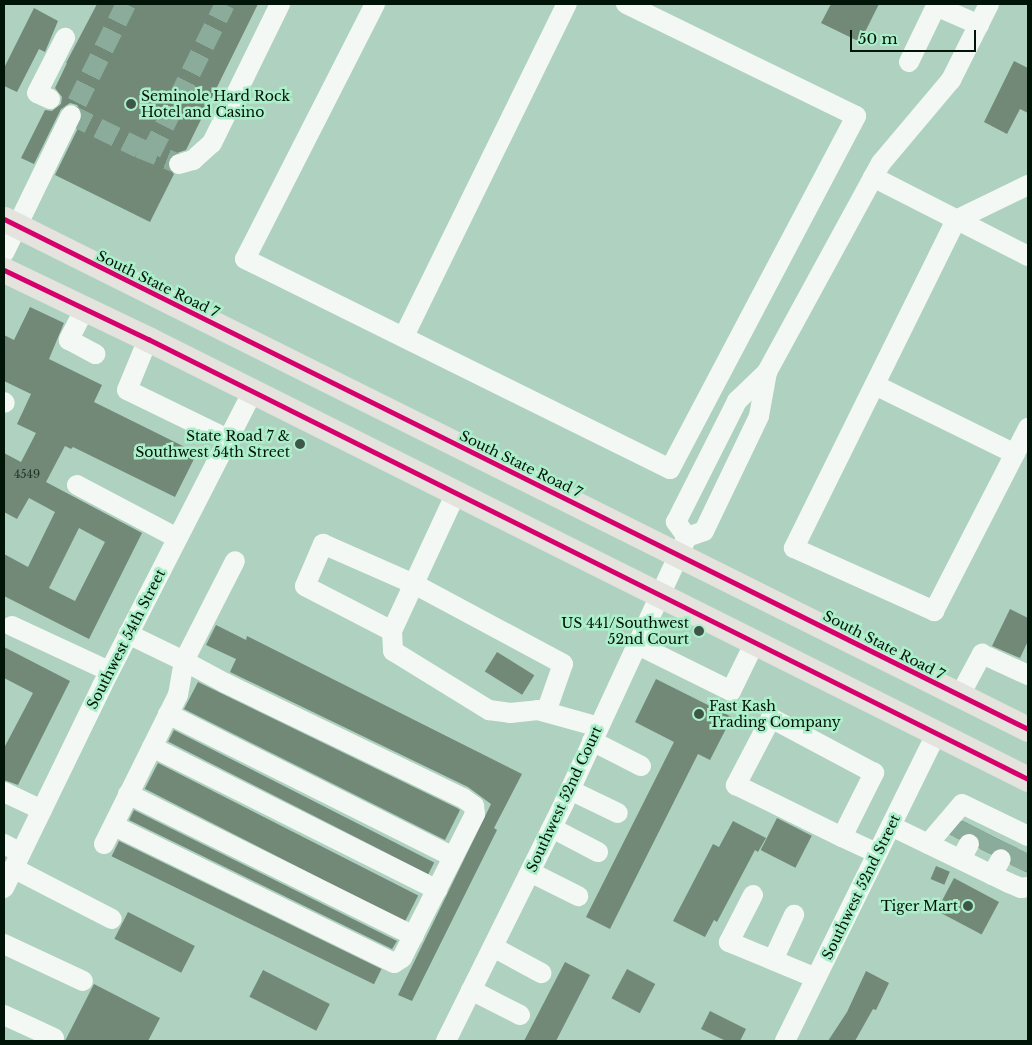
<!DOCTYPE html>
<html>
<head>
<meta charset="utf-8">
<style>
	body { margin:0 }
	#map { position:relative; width:1032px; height:1045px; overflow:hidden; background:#aed2bf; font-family:"Libre Baskerville",serif }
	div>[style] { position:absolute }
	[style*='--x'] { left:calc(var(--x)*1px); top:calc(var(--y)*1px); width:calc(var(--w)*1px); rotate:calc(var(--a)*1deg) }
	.building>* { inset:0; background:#728978; transform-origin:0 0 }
	.minor-tunnel>* { height:20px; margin-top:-10px; transform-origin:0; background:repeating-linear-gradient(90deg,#8bac9a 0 20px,transparent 0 30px) }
	.minor>* { height:20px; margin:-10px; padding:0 10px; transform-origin:10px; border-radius:10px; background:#f3f8f5 }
	.major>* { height:25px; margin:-12.5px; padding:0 12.5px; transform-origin:12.5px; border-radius:12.5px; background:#e4e3de }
	.cycleway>* { height:5px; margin:-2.5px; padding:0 2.5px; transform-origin:2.5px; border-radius:2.5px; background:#d6006c }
	.dots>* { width:14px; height:14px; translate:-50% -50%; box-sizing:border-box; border:2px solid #acefcb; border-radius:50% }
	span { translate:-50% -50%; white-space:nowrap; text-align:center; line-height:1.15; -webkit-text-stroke:5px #acefcb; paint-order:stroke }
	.number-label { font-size:11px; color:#1c3124 }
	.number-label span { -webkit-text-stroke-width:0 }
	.poi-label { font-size:14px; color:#001408 }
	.left { translate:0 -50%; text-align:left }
	.right { translate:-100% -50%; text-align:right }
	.street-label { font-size:14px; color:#001408 }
	.frame { position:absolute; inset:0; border:5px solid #001408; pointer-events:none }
	.scale { position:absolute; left:850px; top:30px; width:126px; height:22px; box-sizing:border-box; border:2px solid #001408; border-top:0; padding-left:6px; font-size:15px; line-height:18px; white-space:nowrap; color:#001408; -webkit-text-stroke:4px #acefcb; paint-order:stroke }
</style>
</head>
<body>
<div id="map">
	<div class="building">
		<i style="clip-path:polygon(97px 4px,258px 4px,186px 150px,171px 155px,168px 161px,168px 168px,174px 174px,150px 222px,55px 175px,82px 120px,83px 114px,77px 105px,70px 103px,61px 109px,34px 164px,21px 158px,45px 110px,52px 111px,61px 104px,62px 97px,55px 88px,67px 63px,66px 63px)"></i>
		<i style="clip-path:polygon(831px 4px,879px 4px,860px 42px,821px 23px)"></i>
		<i style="clip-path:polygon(34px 8px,58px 21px,45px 52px,39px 49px,17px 92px,4px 86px,4px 68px)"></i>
		<i style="clip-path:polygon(1014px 61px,1028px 68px,1028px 113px,1020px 109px,1007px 134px,984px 122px)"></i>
		<i style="clip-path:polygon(evenodd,30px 307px,64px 323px,49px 359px,102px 385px,94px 402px,197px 453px,175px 497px,73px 447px,71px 449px,65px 446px,46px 482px,142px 533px,89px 639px,4px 596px,4px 554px,28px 567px,55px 512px,29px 498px,17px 519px,4px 512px,4px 453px,21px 462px,36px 433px,17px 424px,31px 394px,4px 381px,4px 335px,14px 340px,30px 307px,79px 528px,105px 542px,75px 601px,49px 588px,79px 528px)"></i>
		<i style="clip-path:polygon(1010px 609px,1028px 618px,1028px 641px,1020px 658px,992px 646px)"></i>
		<i style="clip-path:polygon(216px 625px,246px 640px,247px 636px,522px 774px,494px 828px,497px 830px,412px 1001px,398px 995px,491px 804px,468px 787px,230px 672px,236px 659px,206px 645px)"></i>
		<i style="clip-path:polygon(4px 647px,70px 681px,18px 785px,4px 780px,4px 748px,33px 693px,4px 678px)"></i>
		<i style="left:497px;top:652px;width:44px;height:23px;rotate:32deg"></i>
		<i style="clip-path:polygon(656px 679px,732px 717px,710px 760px,698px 754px,610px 929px,586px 917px,674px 742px,635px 722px)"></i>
		<i style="clip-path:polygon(198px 682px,457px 808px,460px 810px,445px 840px,184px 709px)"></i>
		<i style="left:174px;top:730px;width:292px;height:13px;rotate:27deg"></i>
		<i style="left:158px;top:763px;width:292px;height:29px;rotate:27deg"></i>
		<i style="clip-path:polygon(134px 810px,397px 941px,392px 949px,129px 820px)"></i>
		<i style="left:777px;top:818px;width:39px;height:36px;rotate:27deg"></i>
		<i style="clip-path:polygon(733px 821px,766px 838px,758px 852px,755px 850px,717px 922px,714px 920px,705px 937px,673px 921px,713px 844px,719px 847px)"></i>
		<i style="clip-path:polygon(963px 821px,1028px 854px,1028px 873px,1011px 865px,1011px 853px,1006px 848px,995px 849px,990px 854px,980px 849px,979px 838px,974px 833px,963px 834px,958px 839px,951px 835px)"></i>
		<i style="left:119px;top:841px;width:292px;height:17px;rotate:26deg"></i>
		<i style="left:936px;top:866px;width:15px;height:14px;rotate:23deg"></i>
		<i style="left:954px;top:878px;width:51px;height:37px;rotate:28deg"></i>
		<i style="left:128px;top:912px;width:75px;height:30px;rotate:27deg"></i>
		<i style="clip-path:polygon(565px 962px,590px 975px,556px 1041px,524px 1041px)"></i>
		<i style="left:627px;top:969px;width:32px;height:33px;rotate:28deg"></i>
		<i style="left:263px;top:970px;width:75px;height:30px;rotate:27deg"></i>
		<i style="clip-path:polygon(866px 971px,889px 983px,876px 1010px,873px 1009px,855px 1041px,828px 1041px,847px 1012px)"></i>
		<i style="clip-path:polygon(94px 984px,160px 1018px,148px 1041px,65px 1041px)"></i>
		<i style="clip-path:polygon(710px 1011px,746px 1029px,740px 1041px,726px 1041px,701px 1029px)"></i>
	</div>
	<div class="minor-tunnel">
		<i style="--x:126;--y:4;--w:124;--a:116.4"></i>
		<i style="--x:71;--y:115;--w:76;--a:25.9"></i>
		<i style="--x:139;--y:148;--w:43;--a:21.8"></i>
		<i style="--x:151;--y:153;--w:166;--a:-63.6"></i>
		<i style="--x:956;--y:838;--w:18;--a:-63"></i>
		<i style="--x:969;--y:844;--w:18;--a:-63"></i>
		<i style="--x:984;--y:851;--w:17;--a:-62"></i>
		<i style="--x:1001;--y:859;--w:17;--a:-65"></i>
		<i style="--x:1017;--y:868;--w:18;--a:-63"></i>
	</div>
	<div class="minor">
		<i style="--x:375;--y:4;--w:286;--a:117"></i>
		<i style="--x:245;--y:259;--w:474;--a:26.3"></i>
		<i style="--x:670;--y:469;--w:399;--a:-62.2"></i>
		<i style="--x:856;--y:116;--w:256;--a:-154"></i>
		<i style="--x:936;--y:6;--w:47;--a:23.8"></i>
		<i style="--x:909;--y:62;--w:64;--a:-64.2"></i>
		<i style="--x:50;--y:99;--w:14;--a:-155"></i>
		<i style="--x:37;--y:93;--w:62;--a:-63"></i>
		<i style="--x:179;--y:164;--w:15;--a:-16"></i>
		<i style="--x:193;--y:160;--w:25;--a:-42"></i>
		<i style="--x:212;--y:143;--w:155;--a:-63.9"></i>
		<i style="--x:873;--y:177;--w:174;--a:27"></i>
		<i style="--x:1028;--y:185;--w:80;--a:154.1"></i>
		<i style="--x:956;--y:220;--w:366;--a:116.3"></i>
		<i style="--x:794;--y:548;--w:154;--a:24.2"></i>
		<i style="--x:934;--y:611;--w:206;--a:-62.8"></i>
		<i style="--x:4;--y:253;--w:153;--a:-64.1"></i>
		<i style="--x:85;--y:308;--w:36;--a:117"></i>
		<i style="--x:69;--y:340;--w:30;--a:28"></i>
		<i style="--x:404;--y:336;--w:370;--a:-63.9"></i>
		<i style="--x:148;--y:339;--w:55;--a:112.4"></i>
		<i style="--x:127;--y:390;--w:112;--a:25.9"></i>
		<i style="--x:875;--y:385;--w:156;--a:26.2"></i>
		<i style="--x:4;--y:402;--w:1;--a:45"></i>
		<i style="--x:77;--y:485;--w:113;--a:27.9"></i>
		<i style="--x:456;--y:493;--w:152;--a:114.9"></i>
		<i style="--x:392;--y:631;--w:20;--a:87"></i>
		<i style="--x:393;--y:651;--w:113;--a:31.6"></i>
		<i style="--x:489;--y:710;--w:21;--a:8"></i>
		<i style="--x:510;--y:713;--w:28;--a:-6"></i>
		<i style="--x:538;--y:710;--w:63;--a:15.6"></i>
		<i style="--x:687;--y:537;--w:19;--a:-126"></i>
		<i style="--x:676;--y:522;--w:136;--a:-63.2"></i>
		<i style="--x:737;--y:401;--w:42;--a:-44"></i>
		<i style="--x:12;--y:626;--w:107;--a:24.9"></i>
		<i style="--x:392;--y:631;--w:98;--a:-152.7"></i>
		<i style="--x:305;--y:586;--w:46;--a:-66.8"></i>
		<i style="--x:323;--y:544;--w:99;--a:23.7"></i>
		<i style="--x:414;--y:584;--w:169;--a:28.2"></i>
		<i style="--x:563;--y:664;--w:51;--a:109.5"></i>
		<i style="--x:128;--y:634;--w:62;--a:25.7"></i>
		<i style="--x:184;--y:661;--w:112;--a:-63"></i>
		<i style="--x:636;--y:644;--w:106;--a:26.3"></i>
		<i style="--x:731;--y:691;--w:55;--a:-63.9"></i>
		<i style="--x:960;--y:695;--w:47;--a:-61.8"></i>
		<i style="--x:982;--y:654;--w:51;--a:24.5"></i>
		<i style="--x:168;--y:714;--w:319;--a:26.6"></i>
		<i style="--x:592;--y:741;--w:55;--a:27"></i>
		<i style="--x:152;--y:747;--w:319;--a:26.6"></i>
		<i style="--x:570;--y:790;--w:53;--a:25.6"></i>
		<i style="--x:4;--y:792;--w:42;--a:25.3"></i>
		<i style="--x:128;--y:794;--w:319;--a:26.4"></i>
		<i style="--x:891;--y:826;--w:131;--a:25.8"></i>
		<i style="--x:1009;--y:883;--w:13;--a:23"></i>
		<i style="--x:1021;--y:888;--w:7;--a:-8"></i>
		<i style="--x:552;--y:828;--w:52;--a:27.6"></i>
		<i style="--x:842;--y:837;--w:72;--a:-63.4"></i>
		<i style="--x:874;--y:773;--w:117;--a:-151.9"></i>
		<i style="--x:771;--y:718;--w:76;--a:117.6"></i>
		<i style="--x:736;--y:785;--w:118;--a:26.1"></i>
		<i style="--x:842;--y:837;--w:38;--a:25"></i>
		<i style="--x:4;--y:844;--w:19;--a:28"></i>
		<i style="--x:104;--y:844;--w:166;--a:-63.6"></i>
		<i style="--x:178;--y:695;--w:35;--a:-80"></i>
		<i style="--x:184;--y:661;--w:47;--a:28.2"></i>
		<i style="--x:225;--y:683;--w:264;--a:25.8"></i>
		<i style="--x:463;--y:798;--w:14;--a:36"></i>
		<i style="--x:474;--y:806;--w:8;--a:83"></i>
		<i style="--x:475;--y:814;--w:161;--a:116.9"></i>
		<i style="--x:402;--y:958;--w:9;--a:148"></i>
		<i style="--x:394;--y:963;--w:312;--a:-153.9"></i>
		<i style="--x:928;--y:844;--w:52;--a:-49.6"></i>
		<i style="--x:962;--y:804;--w:73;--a:25.9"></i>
		<i style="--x:961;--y:859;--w:17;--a:-62"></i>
		<i style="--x:13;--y:868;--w:111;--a:27.3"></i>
		<i style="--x:530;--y:872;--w:54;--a:26.6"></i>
		<i style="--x:992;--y:875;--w:18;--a:-61"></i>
		<i style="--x:4;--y:888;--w:225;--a:-64.1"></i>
		<i style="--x:102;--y:686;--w:331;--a:-62.9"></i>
		<i style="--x:753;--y:895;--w:53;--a:117.1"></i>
		<i style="--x:729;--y:942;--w:94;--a:22.5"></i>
		<i style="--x:4;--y:944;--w:87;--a:25.1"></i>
		<i style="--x:493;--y:947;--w:55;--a:28.4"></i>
		<i style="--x:773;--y:960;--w:50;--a:-65"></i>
		<i style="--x:471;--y:990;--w:55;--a:27"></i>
		<i style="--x:4;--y:1015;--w:55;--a:24.7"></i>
		<i style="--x:446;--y:1041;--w:266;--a:-63.6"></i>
		<i style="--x:564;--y:803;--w:293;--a:-65.2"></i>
		<i style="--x:687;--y:537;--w:18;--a:-19"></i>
		<i style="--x:704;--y:531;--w:127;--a:-64.4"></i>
		<i style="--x:759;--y:416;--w:45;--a:-79.7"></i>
		<i style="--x:767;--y:372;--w:238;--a:-61.4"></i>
		<i style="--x:881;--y:163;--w:109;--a:-49.9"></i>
		<i style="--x:951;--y:80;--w:85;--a:-63.4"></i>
		<i style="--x:785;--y:1041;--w:344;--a:-63.8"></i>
	</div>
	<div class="major">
		<i style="--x:4;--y:219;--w:1144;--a:26.48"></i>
		<i style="--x:4;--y:270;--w:160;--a:25.6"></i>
		<i style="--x:148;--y:339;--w:984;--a:26.57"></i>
	</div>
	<div class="cycleway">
		<i style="--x:4;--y:219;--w:1144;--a:26.48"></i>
		<i style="--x:4;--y:270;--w:160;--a:25.6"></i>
		<i style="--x:148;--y:339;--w:984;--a:26.57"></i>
	</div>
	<div class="dots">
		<i style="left:131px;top:104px;background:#3d5648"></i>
		<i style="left:300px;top:444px;background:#3d5648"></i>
		<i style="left:699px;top:631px;background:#3d5648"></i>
		<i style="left:699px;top:714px;background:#3d5648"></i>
		<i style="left:968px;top:906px;background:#3d5648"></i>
	</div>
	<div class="number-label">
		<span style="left:27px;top:474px">4549</span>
	</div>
	<div class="poi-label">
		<span class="left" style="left:141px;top:104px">Seminole Hard Rock<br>Hotel and Casino</span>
		<span class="right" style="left:290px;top:444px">State Road 7 &amp;<br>Southwest 54th Street</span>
		<span class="right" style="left:689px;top:631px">US 441/Southwest<br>52nd Court</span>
		<span class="left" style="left:709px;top:714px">Fast Kash<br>Trading Company</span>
		<span class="right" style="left:958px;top:906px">Tiger Mart</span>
	</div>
	<div class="street-label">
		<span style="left:158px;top:284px;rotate:26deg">South State Road 7</span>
		<span style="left:521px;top:464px;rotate:26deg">South State Road 7</span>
		<span style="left:126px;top:639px;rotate:-63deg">Southwest 54th Street</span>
		<span style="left:884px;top:645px;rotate:27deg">South State Road 7</span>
		<span style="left:564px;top:799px;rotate:-65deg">Southwest 52nd Court</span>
		<span style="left:861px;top:887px;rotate:-64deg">Southwest 52nd Street</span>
	</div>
	<div class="frame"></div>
	<div class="scale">50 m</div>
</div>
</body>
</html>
